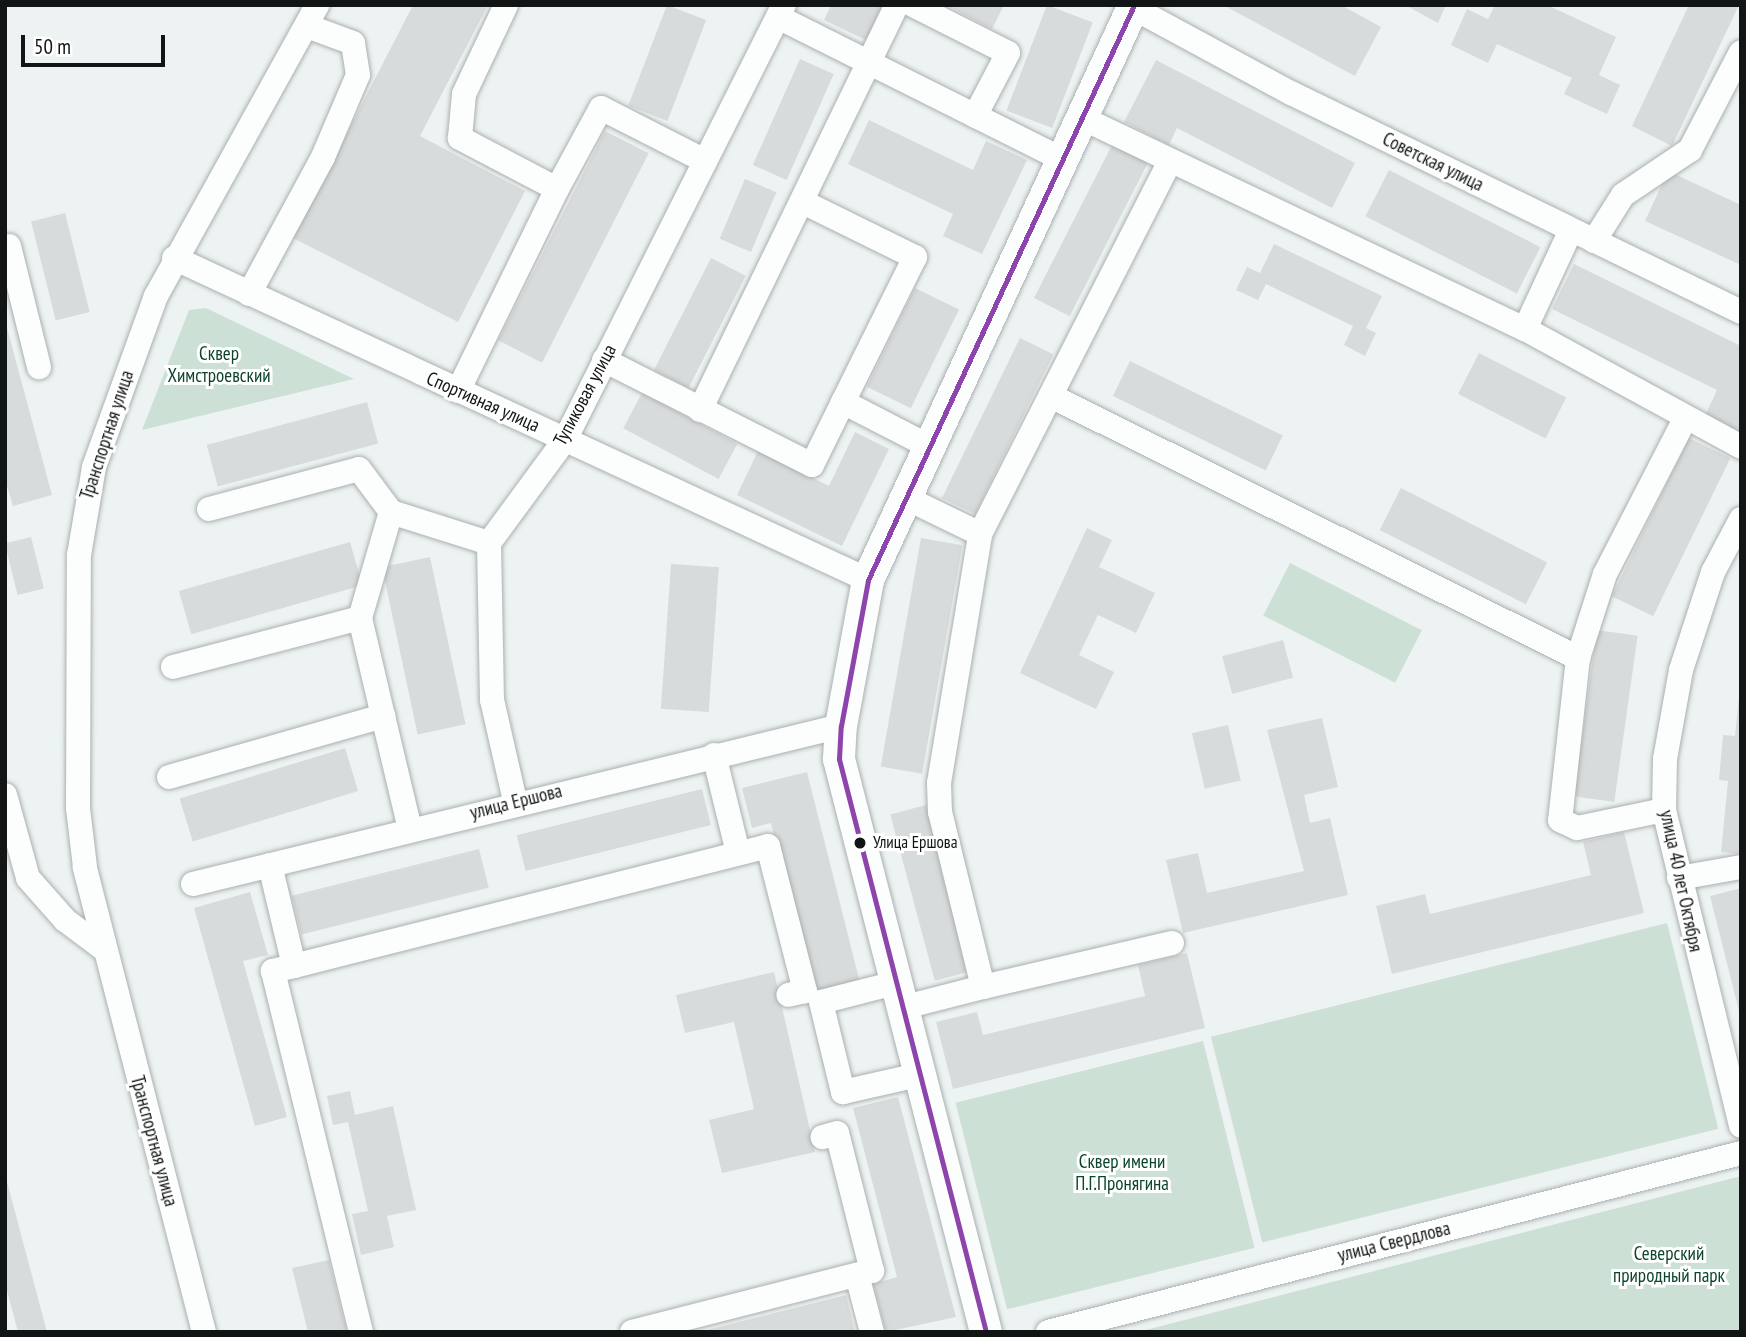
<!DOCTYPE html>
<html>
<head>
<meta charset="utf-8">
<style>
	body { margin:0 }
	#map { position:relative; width:1746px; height:1337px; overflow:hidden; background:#edf3f3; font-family:"PT Sans Narrow",sans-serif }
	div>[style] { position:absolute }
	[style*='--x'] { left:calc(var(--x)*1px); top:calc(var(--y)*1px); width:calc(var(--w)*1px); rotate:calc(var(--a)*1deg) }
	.green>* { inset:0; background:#cde0d6; transform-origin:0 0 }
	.building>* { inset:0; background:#d7dbdb; transform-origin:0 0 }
	.roads { filter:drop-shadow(0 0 2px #abafaf) drop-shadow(0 0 2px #abafaf) }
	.minor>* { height:24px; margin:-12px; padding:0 12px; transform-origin:12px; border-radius:12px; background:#fcfdfd }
	.major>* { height:32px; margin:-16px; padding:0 16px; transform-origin:16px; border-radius:16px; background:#fcfdfd }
	.bus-1>* { height:5px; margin:-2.5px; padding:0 2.5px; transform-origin:2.5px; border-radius:2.5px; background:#8e44ad }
	.dots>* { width:19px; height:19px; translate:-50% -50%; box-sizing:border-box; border:4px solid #fff; border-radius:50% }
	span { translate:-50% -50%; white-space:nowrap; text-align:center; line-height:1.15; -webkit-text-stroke:6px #fff; paint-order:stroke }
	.bus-label { font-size:17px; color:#121515 }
	.left { translate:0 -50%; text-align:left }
	.street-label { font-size:19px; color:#121515 }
	.park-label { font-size:19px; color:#0c442c }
	.frame { position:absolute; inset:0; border:7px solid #121515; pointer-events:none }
	.scale { position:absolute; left:21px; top:35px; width:144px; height:32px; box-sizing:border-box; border:4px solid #121515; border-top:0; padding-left:9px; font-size:21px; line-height:24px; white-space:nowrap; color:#121515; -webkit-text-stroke:5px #fff; paint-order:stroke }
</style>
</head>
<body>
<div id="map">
	<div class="green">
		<i style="clip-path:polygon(206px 308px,354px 379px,142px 430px,189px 310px)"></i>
		<i style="left:1290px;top:563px;width:148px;height:59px;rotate:27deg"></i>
		<i style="left:1667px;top:923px;width:212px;height:470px;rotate:76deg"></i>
		<i style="left:1203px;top:1041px;width:213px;height:255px;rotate:76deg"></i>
		<i style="clip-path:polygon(1741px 1176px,1741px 1332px,1138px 1332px,1386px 1268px)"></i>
	</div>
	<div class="building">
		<i style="clip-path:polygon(413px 5px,488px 5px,420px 136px,525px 191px,458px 322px,293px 238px)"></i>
		<i style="left:667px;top:5px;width:42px;height:108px;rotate:21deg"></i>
		<i style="clip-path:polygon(831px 5px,888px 5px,870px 42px,824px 20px)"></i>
		<i style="clip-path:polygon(946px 5px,1004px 5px,992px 29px)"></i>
		<i style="left:1047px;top:5px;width:49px;height:113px;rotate:21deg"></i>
		<i style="clip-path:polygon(1223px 5px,1341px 5px,1381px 27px,1355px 76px)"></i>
		<i style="clip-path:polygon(1405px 5px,1446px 5px,1438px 23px)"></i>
		<i style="clip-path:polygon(1495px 5px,1547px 5px,1616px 37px,1599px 75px,1620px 85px,1607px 114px,1564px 94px,1572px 78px,1497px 44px,1488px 63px,1451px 45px,1467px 9px,1488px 19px)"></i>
		<i style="clip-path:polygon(1689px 5px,1739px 5px,1672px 146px,1632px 126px)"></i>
		<i style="left:800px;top:59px;width:37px;height:116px;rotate:24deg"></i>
		<i style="clip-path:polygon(1156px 60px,1355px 163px,1332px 208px,1177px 128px,1169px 145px,1124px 122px)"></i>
		<i style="clip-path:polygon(869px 120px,973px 170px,986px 141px,1027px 160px,982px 254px,943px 236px,953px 214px,848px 164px)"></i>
		<i style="left:605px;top:131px;width:49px;height:235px;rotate:27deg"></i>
		<i style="left:1113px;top:143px;width:40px;height:174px;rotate:27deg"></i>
		<i style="left:1389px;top:170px;width:170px;height:52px;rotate:27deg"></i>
		<i style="clip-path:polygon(1668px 171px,1741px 205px,1741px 265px,1645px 221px)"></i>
		<i style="left:745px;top:179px;width:34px;height:65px;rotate:23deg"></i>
		<i style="left:65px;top:213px;width:102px;height:35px;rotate:76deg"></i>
		<i style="clip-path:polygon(1274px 244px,1382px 296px,1366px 328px,1376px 333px,1365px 356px,1344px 345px,1353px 326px,1266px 284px,1258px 300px,1236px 290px,1247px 267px,1260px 273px)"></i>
		<i style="left:711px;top:258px;width:39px;height:126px;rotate:27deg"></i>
		<i style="clip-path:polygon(1574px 264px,1741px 346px,1741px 436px,1704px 418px,1717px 390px,1552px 309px)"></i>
		<i style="left:915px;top:288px;width:49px;height:110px;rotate:26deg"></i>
		<i style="clip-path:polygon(6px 324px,52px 495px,13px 506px,5px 479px)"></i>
		<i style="left:1020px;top:338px;width:37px;height:178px;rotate:26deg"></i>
		<i style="left:1479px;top:353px;width:98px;height:46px;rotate:27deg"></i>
		<i style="left:1130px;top:361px;width:170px;height:39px;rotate:26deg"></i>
		<i style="left:642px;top:393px;width:108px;height:40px;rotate:28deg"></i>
		<i style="left:367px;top:402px;width:43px;height:166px;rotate:75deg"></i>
		<i style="clip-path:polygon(855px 432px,889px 449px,842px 546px,737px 495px,758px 451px,829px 486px)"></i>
		<i style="left:1689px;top:438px;width:46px;height:176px;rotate:26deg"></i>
		<i style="left:1401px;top:488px;width:164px;height:47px;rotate:27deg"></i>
		<i style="clip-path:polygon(1087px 528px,1112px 540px,1099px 567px,1155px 593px,1136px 633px,1098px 615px,1079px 655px,1114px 672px,1096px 709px,1020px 673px)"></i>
		<i style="left:31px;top:537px;width:53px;height:27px;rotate:76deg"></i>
		<i style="left:921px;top:538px;width:42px;height:232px;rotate:10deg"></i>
		<i style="left:350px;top:542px;width:45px;height:178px;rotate:74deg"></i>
		<i style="left:430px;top:557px;width:171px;height:49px;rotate:78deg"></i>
		<i style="left:671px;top:564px;width:48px;height:145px;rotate:4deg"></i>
		<i style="left:1597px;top:630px;width:41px;height:168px;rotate:8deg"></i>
		<i style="left:1283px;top:640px;width:39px;height:63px;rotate:75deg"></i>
		<i style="clip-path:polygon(1739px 696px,1741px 696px,1741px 854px,1721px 852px,1728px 781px,1719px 780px,1723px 735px,1735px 736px)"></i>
		<i style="clip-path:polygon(1322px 718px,1338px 787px,1304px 795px,1310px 823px,1330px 818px,1348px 895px,1183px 933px,1166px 860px,1198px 853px,1207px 893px,1304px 871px,1267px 730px)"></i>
		<i style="left:1228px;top:725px;width:57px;height:37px;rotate:77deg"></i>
		<i style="left:345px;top:748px;width:45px;height:173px;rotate:73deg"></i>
		<i style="clip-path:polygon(807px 772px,861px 987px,815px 999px,771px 823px,752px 828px,742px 788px)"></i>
		<i style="left:702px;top:789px;width:37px;height:191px;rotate:76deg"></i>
		<i style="left:926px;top:805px;width:172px;height:37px;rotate:75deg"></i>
		<i style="clip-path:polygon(1624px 832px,1644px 913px,1392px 974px,1376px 906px,1425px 894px,1430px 914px,1591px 875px,1583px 842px)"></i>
		<i style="left:479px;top:849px;width:40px;height:193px;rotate:76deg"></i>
		<i style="clip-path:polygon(1741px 888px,1741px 1014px,1740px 1015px,1710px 896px)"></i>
		<i style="clip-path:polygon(250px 892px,268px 955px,243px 961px,287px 1117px,255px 1126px,194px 908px)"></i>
		<i style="clip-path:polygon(1187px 953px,1205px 1028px,953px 1089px,936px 1022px,977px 1012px,983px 1035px,1145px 996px,1138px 965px)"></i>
		<i style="clip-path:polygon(774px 972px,815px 1152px,722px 1173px,709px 1120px,754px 1109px,734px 1022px,685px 1033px,676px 995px)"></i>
		<i style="clip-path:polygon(350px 1091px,355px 1115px,393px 1106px,416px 1210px,387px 1216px,394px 1247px,361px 1255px,352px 1214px,368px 1211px,348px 1122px,333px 1125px,327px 1096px)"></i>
		<i style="clip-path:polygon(898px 1097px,956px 1317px,886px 1332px,873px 1284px,897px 1277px,853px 1108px)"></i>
		<i style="clip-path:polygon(6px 1178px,47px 1332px,18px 1332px,5px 1283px)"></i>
		<i style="clip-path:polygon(329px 1260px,347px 1332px,308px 1332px,292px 1268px)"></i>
		<i style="clip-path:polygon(846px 1295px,855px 1332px,704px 1332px,703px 1331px)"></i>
	</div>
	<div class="roads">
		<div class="minor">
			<i style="--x:913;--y:5;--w:106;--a:26.8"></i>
			<i style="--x:1008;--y:53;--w:71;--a:117.6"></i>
			<i style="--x:1128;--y:5;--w:185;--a:28.4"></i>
			<i style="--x:1291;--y:93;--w:500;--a:25.95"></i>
			<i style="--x:778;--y:17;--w:318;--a:26.6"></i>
			<i style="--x:1082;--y:118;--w:491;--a:25.5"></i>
			<i style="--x:1525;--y:329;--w:109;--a:-65.1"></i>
			<i style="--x:557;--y:189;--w:92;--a:-61.5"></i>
			<i style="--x:601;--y:108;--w:117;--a:27"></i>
			<i style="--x:803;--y:202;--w:125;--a:26.2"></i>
			<i style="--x:915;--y:257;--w:162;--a:116.4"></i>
			<i style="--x:1594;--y:241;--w:54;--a:-57.8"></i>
			<i style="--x:1623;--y:195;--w:81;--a:-33.9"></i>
			<i style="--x:1690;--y:150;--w:110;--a:-62.5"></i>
			<i style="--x:9;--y:246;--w:125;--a:76.1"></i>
			<i style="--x:174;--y:258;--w:765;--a:24.89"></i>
			<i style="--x:249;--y:294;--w:156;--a:-61.6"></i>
			<i style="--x:323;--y:157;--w:89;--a:-66.9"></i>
			<i style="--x:358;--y:75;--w:32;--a:-99"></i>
			<i style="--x:353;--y:43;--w:49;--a:-159.7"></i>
			<i style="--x:1525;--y:329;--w:246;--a:28.6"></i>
			<i style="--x:604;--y:360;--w:233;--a:26.8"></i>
			<i style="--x:812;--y:465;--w:70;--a:-63.8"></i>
			<i style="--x:843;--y:402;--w:98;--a:27.3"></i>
			<i style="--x:458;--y:391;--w:225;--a:-63.9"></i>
			<i style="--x:557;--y:189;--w:110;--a:-152.3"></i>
			<i style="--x:460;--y:138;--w:44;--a:-84.8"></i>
			<i style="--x:464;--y:94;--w:98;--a:-64.7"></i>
			<i style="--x:1051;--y:396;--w:589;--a:26.43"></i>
			<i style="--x:1578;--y:658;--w:163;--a:96.3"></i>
			<i style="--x:1560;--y:820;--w:19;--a:25"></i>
			<i style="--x:1577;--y:828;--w:89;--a:-11.7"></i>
			<i style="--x:700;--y:410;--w:450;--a:-64.1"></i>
			<i style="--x:906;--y:498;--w:82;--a:25.9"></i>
			<i style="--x:980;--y:534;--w:419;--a:-63"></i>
			<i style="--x:209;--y:509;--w:155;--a:-14.9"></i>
			<i style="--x:359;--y:469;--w:54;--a:53.3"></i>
			<i style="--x:1741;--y:519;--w:60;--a:117.8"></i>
			<i style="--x:1713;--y:572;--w:103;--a:108.1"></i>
			<i style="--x:1681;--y:670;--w:90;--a:100.2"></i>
			<i style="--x:1665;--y:759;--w:51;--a:91.1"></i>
			<i style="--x:1664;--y:810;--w:325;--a:76.3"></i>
			<i style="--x:360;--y:618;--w:101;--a:76.8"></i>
			<i style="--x:1578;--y:658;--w:88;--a:-72.2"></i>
			<i style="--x:1605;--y:574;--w:174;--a:-62.7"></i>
			<i style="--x:173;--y:667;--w:193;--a:-14.7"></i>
			<i style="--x:360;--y:618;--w:110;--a:-73.7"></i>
			<i style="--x:391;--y:512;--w:103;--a:17.6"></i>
			<i style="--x:714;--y:755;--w:101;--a:76.2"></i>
			<i style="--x:169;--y:777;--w:223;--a:-15.9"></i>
			<i style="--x:383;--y:716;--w:116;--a:76.6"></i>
			<i style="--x:5;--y:795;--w:86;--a:74.5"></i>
			<i style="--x:28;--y:878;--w:56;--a:48.6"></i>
			<i style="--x:65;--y:920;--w:50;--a:36.9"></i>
			<i style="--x:515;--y:801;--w:104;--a:-102.8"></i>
			<i style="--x:492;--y:700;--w:157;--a:-91.1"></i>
			<i style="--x:489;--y:543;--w:130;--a:-53.7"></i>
			<i style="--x:566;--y:438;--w:485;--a:-63.3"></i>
			<i style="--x:270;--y:865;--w:104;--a:76.6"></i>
			<i style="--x:294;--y:966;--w:22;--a:167"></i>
			<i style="--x:273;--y:971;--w:372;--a:76.3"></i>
			<i style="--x:1679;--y:878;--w:63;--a:-10.1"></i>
			<i style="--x:193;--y:884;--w:667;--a:-13.7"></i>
			<i style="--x:294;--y:966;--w:489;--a:-14.2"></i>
			<i style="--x:768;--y:846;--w:150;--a:75.7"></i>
			<i style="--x:805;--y:991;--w:17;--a:167"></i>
			<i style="--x:895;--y:983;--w:76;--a:165.6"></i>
			<i style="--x:821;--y:1002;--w:93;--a:76.3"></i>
			<i style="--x:843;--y:1092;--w:77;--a:-12.8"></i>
			<i style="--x:983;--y:987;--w:194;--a:-13.1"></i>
			<i style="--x:901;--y:1008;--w:85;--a:-14.4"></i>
			<i style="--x:983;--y:987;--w:180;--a:-103.8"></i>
			<i style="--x:940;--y:812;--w:29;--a:-92"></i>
			<i style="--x:939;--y:783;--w:252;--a:-80.6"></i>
			<i style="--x:857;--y:1275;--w:59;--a:75.3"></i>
			<i style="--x:204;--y:1332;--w:480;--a:-104.4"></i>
			<i style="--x:85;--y:867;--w:59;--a:-96.8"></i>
			<i style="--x:78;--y:808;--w:253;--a:-89.8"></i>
			<i style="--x:79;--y:555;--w:89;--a:-80.3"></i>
			<i style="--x:94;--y:467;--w:182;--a:-70.1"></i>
			<i style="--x:156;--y:296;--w:333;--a:-61"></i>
			<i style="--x:632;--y:1332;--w:248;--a:-14.3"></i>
			<i style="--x:872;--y:1271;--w:142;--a:-104.2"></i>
			<i style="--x:837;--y:1133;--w:15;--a:164"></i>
			<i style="--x:1048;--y:1332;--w:716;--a:-14.48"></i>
		</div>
		<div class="major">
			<i style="--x:986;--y:1332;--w:592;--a:-104.39"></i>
			<i style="--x:839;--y:759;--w:33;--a:-87"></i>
			<i style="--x:841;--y:726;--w:148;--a:-79.5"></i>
			<i style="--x:868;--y:580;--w:634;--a:-65.17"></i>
		</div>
	</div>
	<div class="bus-1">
		<i style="--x:986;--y:1332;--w:592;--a:-104.39"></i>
		<i style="--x:839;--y:759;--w:33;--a:-87"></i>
		<i style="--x:841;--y:726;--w:148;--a:-79.5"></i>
		<i style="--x:868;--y:580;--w:634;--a:-65.17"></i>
	</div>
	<div class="dots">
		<i style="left:860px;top:843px;background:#121515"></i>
	</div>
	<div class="bus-label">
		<span class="left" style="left:873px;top:843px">Улица Ершова</span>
	</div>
	<div class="street-label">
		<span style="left:1433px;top:162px;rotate:26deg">Советская улица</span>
		<span style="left:585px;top:395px;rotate:-62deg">Тупиковая улица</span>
		<span style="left:483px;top:402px;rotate:24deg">Спортивная улица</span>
		<span style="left:107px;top:435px;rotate:-72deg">Транспортная улица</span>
		<span style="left:516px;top:802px;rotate:-14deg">улица Ершова</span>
		<span style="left:1681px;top:881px;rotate:78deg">улица 40 лет Октября</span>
		<span style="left:154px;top:1141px;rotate:75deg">Транспортная улица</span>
		<span style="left:1394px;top:1242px;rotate:-14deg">улица Свердлова</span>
	</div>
	<div class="park-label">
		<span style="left:219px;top:365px">Сквер<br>Химстроевский</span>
		<span style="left:1122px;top:1173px">Сквер имени<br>П.Г.Пронягина</span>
		<span style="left:1669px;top:1265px">Северский<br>природный парк</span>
	</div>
	<div class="frame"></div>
	<div class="scale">50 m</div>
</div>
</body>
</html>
